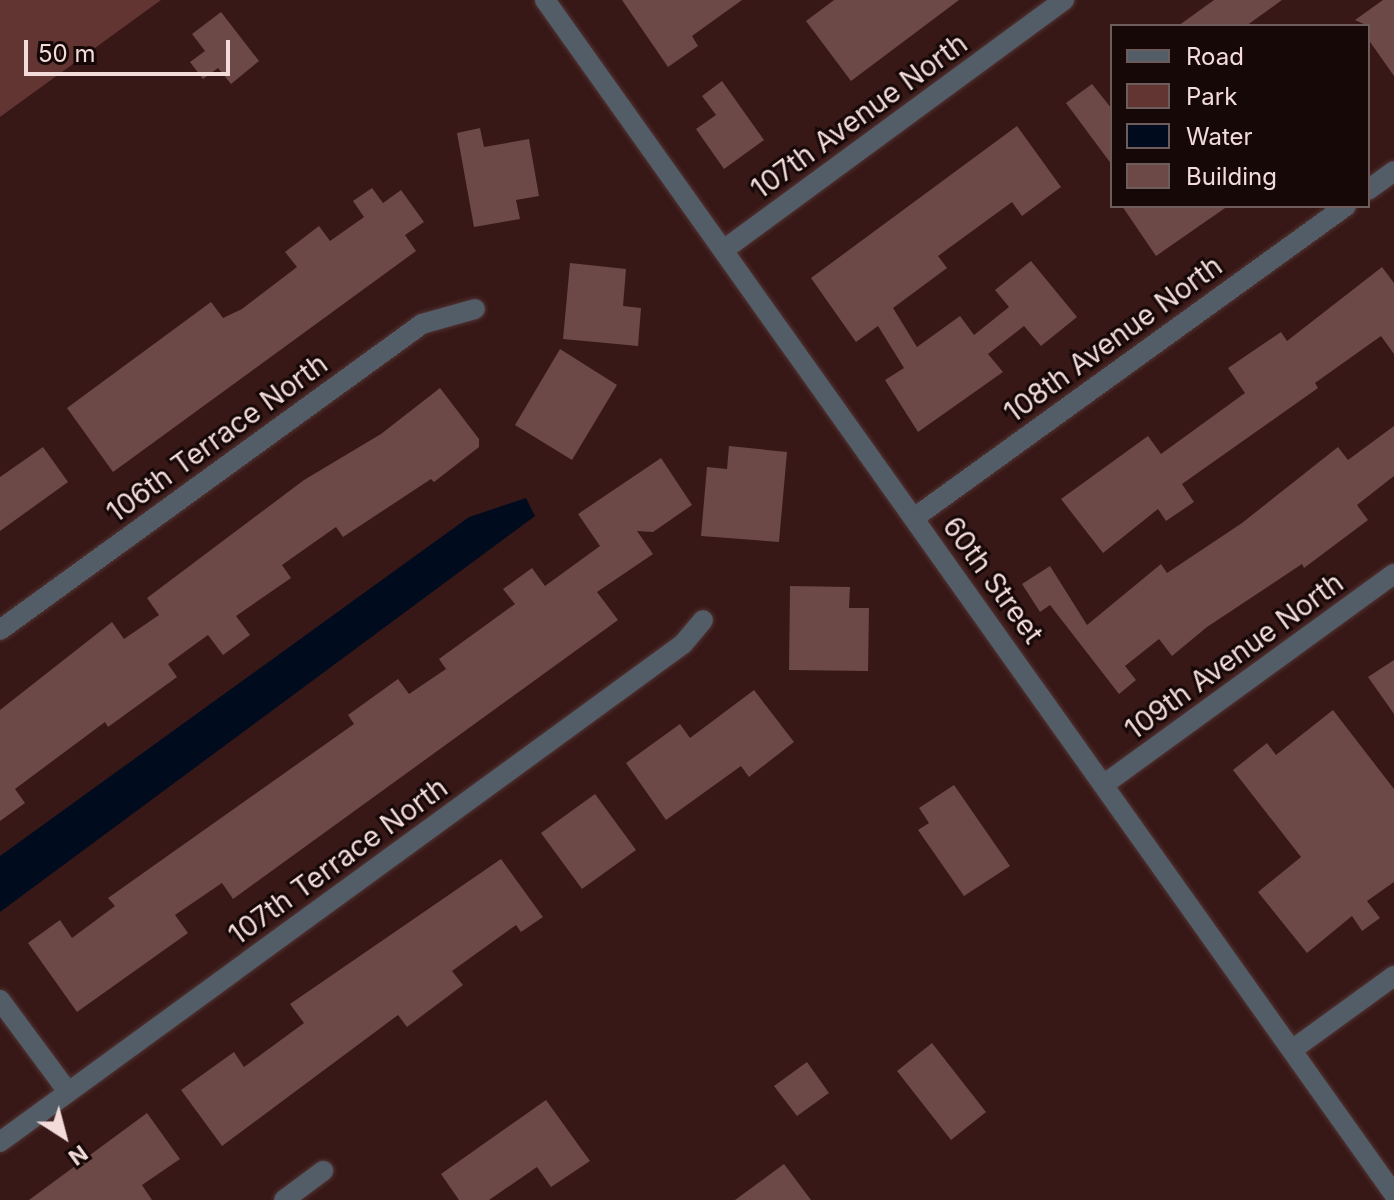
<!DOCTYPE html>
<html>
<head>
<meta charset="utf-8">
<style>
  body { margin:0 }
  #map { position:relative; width:1394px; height:1200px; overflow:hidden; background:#371817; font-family:Inter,sans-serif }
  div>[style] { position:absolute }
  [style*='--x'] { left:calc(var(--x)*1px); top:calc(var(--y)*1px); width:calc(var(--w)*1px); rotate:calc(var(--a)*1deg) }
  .green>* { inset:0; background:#633532 }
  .water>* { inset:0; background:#000c1e }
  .building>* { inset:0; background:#6c4846 }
  .roads { filter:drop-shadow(0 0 2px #513332) drop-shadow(0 0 2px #513332) }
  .minor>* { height:20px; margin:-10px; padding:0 10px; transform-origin:10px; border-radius:10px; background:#535d68 }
  .tertiary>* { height:20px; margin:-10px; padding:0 10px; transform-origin:10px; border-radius:10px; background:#535d68 }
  span { translate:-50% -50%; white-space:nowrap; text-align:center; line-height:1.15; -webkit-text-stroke:6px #150807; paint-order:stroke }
  .street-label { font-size:28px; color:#f2dbd9 }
  .legend { position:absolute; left:1110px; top:24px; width:260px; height:184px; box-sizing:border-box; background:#150807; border:2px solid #6d5c5b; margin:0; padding:10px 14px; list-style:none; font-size:24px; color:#f2dbd9 }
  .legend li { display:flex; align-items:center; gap:16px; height:40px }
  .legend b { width:40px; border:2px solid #6d5c5b }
  .north { position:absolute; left:24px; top:1096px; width:80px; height:80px; -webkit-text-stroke:6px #150807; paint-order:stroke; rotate:144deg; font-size:22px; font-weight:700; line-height:32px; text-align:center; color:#f2dbd9 }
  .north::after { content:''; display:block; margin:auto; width:28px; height:36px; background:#f2dbd9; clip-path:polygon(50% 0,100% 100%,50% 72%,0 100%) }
  .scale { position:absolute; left:24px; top:40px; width:206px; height:36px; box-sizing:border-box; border:4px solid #f2dbd9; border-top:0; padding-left:10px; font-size:24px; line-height:28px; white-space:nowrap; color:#f2dbd9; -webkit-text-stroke:6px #150807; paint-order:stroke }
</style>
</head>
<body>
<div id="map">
  <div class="green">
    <i style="clip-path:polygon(0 0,161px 0,0 117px)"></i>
  </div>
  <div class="water">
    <i style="clip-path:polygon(526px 498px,535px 516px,0 912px,0 856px,469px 517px)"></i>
  </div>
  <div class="building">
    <i style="clip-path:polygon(622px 0,742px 0,692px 36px,698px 46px,668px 67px)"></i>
    <i style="clip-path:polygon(834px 0,959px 0,851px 81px,806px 21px)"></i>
    <i style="clip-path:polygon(1214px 0,1282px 0,1246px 26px,1178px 26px)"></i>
    <i style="clip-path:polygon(1383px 0,1394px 0,1394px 76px,1368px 39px,1368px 26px,1355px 20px)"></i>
    <i style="clip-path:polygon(221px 12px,259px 61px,231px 84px,218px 68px,203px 79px,190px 62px,205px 51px,192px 34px)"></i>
    <i style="clip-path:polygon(722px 81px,764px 140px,724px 169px,696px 129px,716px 115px,702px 96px)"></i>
    <i style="clip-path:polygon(1092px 84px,1112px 109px,1112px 165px,1066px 103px)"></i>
    <i style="clip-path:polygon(1017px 126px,1061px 187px,1022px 216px,1012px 202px,938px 256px,947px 268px,893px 308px,917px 347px,960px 316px,974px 335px,1009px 307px,995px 290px,1031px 261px,1077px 317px,1041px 346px,1024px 326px,988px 354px,1003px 372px,918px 432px,885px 380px,904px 368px,878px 326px,856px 342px,811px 278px)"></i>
    <i style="clip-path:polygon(480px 128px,484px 147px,529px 139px,539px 196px,516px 200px,520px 219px,474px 227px,457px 133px)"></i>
    <i style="clip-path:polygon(372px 188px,383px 203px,401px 190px,424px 222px,405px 235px,416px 251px,113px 472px,67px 408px,211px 302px,223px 318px,242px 309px,297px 267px,285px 252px,319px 226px,330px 241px,364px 217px,353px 201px)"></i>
    <i style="clip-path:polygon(1122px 206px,1228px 206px,1156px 256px)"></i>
    <i style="clip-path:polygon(570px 263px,626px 269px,623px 306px,641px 308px,638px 346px,563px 339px)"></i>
    <i style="clip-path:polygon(1382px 267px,1394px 283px,1394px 354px,1381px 336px,1315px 383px,1318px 388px,1182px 484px,1194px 502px,1166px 521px,1158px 509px,1103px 553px,1061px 499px,1148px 436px,1161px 454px,1245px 393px,1228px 368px,1281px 332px,1287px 341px)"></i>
    <i style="clip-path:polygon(560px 349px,617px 385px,572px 460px,515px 425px)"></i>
    <i style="clip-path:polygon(440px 388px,479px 439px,479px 447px,434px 482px,431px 479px,343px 537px,336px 527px,282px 565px,291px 578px,236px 616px,250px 635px,223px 655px,208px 635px,168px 664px,177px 677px,108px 727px,105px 722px,15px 789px,25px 803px,0 821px,0 710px,112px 622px,124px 639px,159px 615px,147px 598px,304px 480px,381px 434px)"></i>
    <i style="clip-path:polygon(1394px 426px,1394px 476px,1357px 505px,1368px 520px,1304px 568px,1302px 564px,1207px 627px,1172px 656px,1159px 639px,1125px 666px,1136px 680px,1119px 694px,1050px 605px,1040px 612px,1022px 584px,1050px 566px,1087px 625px,1161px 564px,1167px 573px,1242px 523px,1338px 447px,1348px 460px)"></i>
    <i style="clip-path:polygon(729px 446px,787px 452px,779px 542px,701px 536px,707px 467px,727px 469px)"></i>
    <i style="clip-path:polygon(43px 447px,68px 482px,0 531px,0 477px)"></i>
    <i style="clip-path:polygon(661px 458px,692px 505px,653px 532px,637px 531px,653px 554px,597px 592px,618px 620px,233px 899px,222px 883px,175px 915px,188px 933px,77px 1012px,28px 943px,60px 920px,72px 938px,115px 906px,108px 898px,354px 724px,348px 715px,398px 679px,409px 694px,446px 669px,439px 659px,515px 604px,503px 589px,532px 568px,545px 586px,600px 546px,578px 514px)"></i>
    <i style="clip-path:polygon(790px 586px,850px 587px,849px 608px,869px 608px,868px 671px,789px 670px)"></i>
    <i style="clip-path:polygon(1394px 660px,1394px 714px,1368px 677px)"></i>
    <i style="clip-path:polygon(754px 690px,794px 742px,749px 777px,741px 766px,666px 820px,626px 763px,680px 724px,690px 738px)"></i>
    <i style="clip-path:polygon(1333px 710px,1394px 789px,1394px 882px,1367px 901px,1380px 918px,1362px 931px,1352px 916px,1307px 953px,1258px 892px,1301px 857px,1233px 770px,1267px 743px,1276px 755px)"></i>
    <i style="clip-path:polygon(954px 785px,1010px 866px,964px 896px,918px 830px,929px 823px,919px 808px)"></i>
    <i style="clip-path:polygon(595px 794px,636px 850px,582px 889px,541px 833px)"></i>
    <i style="clip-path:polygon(501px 859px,543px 917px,521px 932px,516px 925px,452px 971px,463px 985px,407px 1027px,398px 1015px,222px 1146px,181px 1090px,234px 1052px,244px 1067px,304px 1023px,290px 1004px)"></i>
    <i style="clip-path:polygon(932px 1043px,986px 1112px,951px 1140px,897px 1071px)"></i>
    <i style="clip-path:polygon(807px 1062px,829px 1093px,797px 1116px,774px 1086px)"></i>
    <i style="clip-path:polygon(546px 1100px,590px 1161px,551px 1187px,537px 1167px,489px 1200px,459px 1200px,441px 1174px)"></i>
    <i style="clip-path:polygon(147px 1113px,180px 1159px,142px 1185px,152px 1200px,29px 1200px)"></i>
    <i style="clip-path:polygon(784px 1164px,811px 1200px,735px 1200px)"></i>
  </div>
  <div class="roads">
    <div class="minor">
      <i style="--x:1368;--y:190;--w:32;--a:-36"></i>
      <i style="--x:725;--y:249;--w:421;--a:-36.3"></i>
      <i style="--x:914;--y:518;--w:533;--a:-35.84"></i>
      <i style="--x:0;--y:630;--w:521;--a:-35.95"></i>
      <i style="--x:422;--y:324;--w:55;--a:-15.8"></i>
      <i style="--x:1106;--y:783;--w:356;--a:-36"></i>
      <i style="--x:0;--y:1000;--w:114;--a:53.5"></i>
      <i style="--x:1292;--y:1050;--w:126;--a:-36"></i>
      <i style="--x:0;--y:1142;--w:845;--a:-36.1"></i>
      <i style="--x:683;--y:644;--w:31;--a:-50"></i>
      <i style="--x:284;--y:1200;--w:49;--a:-36.6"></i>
    </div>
    <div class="tertiary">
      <i style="--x:545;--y:0;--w:1465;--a:54.59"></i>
    </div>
  </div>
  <div class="street-label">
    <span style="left:859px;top:116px;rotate:-36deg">107th Avenue North</span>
    <span style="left:1113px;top:339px;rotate:-36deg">108th Avenue North</span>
    <span style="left:217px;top:438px;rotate:-36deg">106th Terrace North</span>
    <span style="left:993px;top:580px;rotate:54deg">60th Street</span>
    <span style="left:1234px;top:656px;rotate:-36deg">109th Avenue North</span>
    <span style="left:338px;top:861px;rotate:-36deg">107th Terrace North</span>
  </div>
  <ul class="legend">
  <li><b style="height:10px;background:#535d68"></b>Road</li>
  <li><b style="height:22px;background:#633532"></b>Park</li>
  <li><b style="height:22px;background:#000c1e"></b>Water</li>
  <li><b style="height:22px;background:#6c4846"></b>Building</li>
  </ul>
  <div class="north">N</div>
  <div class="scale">50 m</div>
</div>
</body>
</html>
